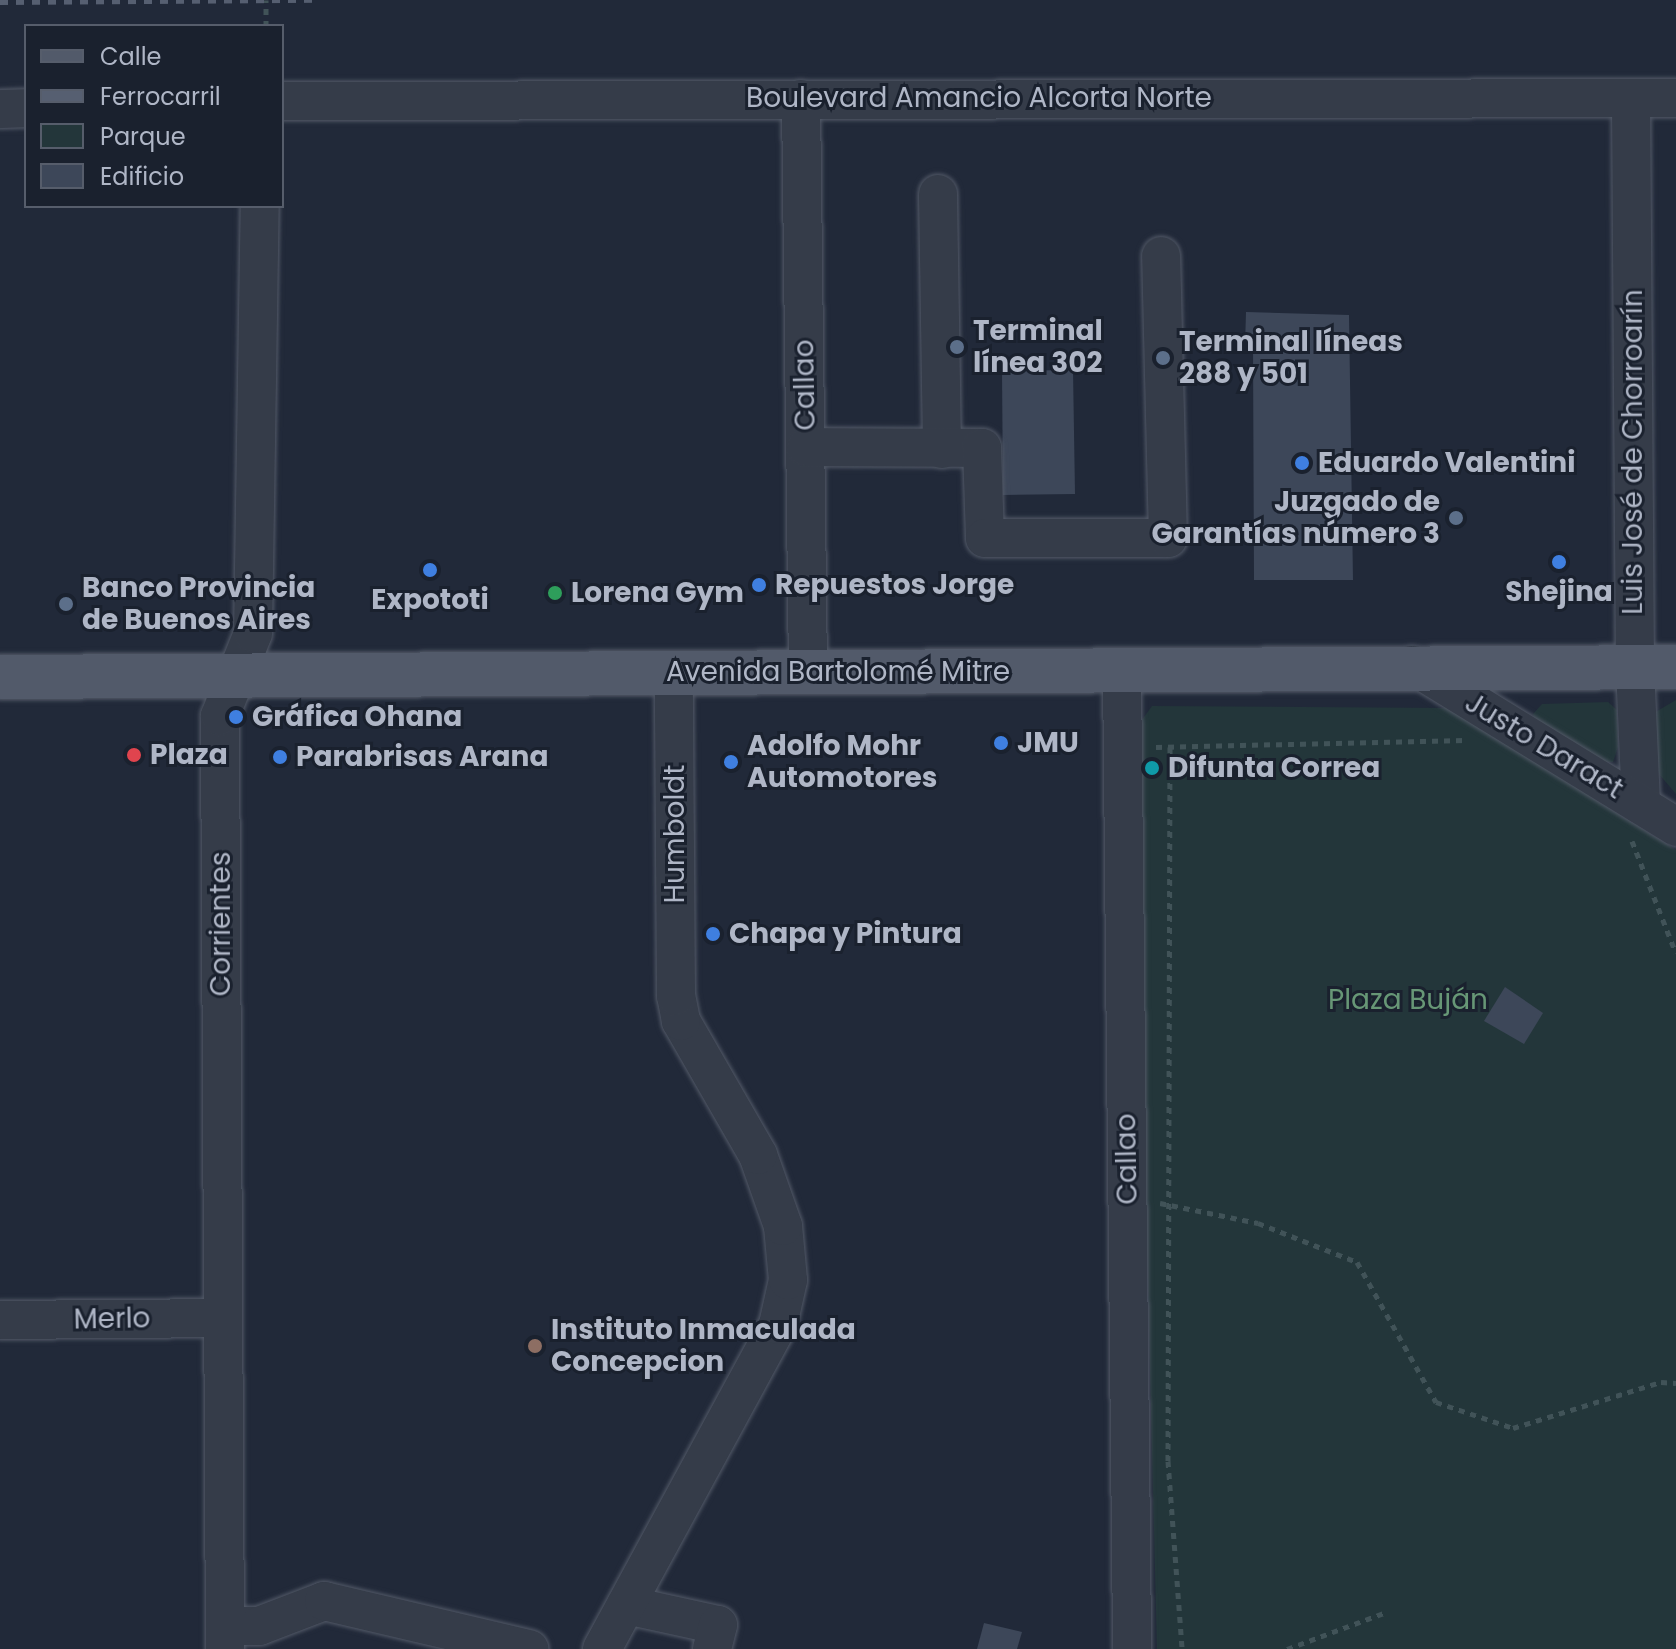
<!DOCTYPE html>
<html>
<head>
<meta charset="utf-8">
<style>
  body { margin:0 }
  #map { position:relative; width:1676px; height:1649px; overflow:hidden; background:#212939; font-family:Poppins,sans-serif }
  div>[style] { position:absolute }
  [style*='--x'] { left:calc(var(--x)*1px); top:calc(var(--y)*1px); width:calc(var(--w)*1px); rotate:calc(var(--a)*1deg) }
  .green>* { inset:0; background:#23363a }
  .building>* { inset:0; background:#3d4759 }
  .path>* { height:5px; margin-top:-2.5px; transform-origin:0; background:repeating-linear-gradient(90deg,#415358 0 6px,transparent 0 12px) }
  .roads { filter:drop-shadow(0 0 2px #525967) drop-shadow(0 0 2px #525967) }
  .minor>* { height:38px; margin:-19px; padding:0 19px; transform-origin:19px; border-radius:19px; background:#353c49 }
  .major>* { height:44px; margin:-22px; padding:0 22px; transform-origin:22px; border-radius:22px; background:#525a6a }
  .rail>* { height:6px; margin-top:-3px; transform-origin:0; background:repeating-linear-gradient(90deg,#565f71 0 8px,transparent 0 16px) }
  .dots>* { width:22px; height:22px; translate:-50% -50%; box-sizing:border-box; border:4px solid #1a212e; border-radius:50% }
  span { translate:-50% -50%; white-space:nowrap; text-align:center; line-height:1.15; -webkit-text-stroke:6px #1a212e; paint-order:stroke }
  .street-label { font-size:28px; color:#afb6c6 }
  .poi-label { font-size:28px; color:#afb6c6; font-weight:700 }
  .left { translate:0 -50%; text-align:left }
  .right { translate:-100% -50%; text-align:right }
  .park-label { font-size:28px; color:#679776 }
  .legend { position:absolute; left:24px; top:24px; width:260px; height:184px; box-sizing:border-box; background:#1a212e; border:2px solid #565d6b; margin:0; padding:10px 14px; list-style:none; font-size:24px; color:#afb6c6 }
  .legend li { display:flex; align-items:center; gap:16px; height:40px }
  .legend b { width:40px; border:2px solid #565d6b }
</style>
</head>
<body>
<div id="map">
  <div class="green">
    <i style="clip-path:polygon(1676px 700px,1676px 794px,1652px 766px,1652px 714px)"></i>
    <i style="clip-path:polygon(1608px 702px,1617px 710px,1618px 747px,1613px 762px,1593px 762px,1538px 728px,1533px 714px,1542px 704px)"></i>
    <i style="clip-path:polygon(1152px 706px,1448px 708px,1676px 850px,1676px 1649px,1157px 1649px,1134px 731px)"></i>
  </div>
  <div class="building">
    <i style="clip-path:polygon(1246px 312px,1349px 315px,1353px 580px,1254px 580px,1253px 346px,1245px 346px)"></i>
    <i style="clip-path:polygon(1073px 370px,1075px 494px,1003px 495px,1002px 371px)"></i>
    <i style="clip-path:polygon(1505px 987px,1543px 1013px,1524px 1044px,1484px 1021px)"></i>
    <i style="clip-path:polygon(984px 1623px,1022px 1632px,1017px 1649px,977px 1649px)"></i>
  </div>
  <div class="path">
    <i style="--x:266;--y:26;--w:26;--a:-90"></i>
    <i style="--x:1156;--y:747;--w:310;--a:-1.3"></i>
    <i style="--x:1170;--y:747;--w:714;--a:90.16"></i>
    <i style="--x:1168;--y:1461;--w:189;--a:85.7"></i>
    <i style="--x:1632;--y:841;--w:120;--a:68.6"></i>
    <i style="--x:1160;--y:1203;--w:100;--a:11.5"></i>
    <i style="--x:1258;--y:1223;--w:106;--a:21.5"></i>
    <i style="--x:1357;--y:1262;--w:161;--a:60.6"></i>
    <i style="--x:1436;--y:1402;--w:81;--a:18.7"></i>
    <i style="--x:1513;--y:1428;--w:155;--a:-17.3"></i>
    <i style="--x:1661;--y:1382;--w:15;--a:4"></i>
    <i style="--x:1287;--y:1649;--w:103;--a:-20.4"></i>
  </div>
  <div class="roads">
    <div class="minor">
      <i style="--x:801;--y:99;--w:573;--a:89.3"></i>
      <i style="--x:1631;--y:99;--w:568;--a:89.6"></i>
      <i style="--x:1635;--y:667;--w:138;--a:87.5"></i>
      <i style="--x:282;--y:101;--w:1394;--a:-0.12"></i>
      <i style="--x:0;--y:109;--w:26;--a:-2"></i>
      <i style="--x:938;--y:194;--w:255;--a:89.1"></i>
      <i style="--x:806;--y:447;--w:176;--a:0.3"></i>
      <i style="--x:982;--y:448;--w:90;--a:88.1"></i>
      <i style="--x:985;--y:538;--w:183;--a:0"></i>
      <i style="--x:1168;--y:538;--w:282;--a:-91.4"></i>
      <i style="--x:1412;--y:665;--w:310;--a:31.5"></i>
      <i style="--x:1122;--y:670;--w:979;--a:89.41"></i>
      <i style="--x:0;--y:1320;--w:223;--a:-0.5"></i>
      <i style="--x:626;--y:1605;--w:94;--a:12.3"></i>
      <i style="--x:718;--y:1625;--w:25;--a:104"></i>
      <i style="--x:225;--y:1626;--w:34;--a:0"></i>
      <i style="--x:259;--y:1626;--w:70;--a:-21"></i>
      <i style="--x:324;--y:1601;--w:211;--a:13.2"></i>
      <i style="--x:225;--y:1649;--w:933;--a:-90.31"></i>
      <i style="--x:220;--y:716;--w:89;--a:-68.3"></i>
      <i style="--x:253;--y:633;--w:427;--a:-89.1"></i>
      <i style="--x:602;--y:1649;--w:369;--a:-61.5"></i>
      <i style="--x:778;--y:1325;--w:46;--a:-77.5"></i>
      <i style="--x:788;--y:1280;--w:54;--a:-95.3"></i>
      <i style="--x:783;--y:1226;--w:75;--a:-109.4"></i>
      <i style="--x:758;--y:1155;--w:155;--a:-119.9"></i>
      <i style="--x:681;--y:1021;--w:25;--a:-101"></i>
      <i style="--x:676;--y:996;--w:323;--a:-90.4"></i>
    </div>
    <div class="major">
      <i style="--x:0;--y:677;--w:1676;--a:-0.34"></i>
    </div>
  </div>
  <div class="rail">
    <i style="--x:0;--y:2;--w:316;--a:-0.4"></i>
  </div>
  <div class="dots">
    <i style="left:957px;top:347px;background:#5c6f8a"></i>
    <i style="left:1163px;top:358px;background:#5c6f8a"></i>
    <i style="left:1302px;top:463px;background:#3f7fe0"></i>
    <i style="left:1456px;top:518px;background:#5c6f8a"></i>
    <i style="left:1559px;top:562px;background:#3f7fe0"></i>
    <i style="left:430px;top:570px;background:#3f7fe0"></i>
    <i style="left:759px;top:585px;background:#3f7fe0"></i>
    <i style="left:555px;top:593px;background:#2e9e5b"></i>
    <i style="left:66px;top:604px;background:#5c6f8a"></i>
    <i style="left:236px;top:717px;background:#3f7fe0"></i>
    <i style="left:1001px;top:743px;background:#3f7fe0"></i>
    <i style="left:134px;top:755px;background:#e0444e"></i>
    <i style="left:280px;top:757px;background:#3f7fe0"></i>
    <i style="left:731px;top:762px;background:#3f7fe0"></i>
    <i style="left:1152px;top:768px;background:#0f9aa8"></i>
    <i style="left:713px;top:934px;background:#3f7fe0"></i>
    <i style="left:535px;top:1346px;background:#8d6e63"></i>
  </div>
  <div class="street-label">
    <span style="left:979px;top:98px">Boulevard Amancio Alcorta Norte</span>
    <span style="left:805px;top:385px;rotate:-91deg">Callao</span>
    <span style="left:1633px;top:452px;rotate:-90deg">Luis José de Chorroarín</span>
    <span style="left:838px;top:672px">Avenida Bartolomé Mitre</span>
    <span style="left:1544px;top:746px;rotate:31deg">Justo Daract</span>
    <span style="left:675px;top:834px;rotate:-90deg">Humboldt</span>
    <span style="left:221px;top:924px;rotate:-90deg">Corrientes</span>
    <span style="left:1127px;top:1159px;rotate:-91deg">Callao</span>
    <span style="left:112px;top:1319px;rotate:-1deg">Merlo</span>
  </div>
  <div class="poi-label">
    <span class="left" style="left:973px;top:347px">Terminal<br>línea 302</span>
    <span class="left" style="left:1179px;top:358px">Terminal líneas<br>288 y 501</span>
    <span class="left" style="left:1318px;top:463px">Eduardo Valentini</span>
    <span class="right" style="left:1440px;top:518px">Juzgado de<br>Garantías número 3</span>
    <span class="left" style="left:775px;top:585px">Repuestos Jorge</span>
    <span class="left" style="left:82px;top:604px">Banco Provincia<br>de Buenos Aires</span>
    <span style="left:1559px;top:592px">Shejina</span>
    <span class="left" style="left:571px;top:593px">Lorena Gym</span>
    <span style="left:430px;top:600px">Expototi</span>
    <span class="left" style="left:252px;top:717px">Gráfica Ohana</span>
    <span class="left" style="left:1017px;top:743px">JMU</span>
    <span class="left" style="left:747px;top:762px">Adolfo Mohr<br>Automotores</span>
    <span class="left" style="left:150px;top:755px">Plaza</span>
    <span class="left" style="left:296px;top:757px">Parabrisas Arana</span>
    <span class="left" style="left:1168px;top:768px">Difunta Correa</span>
    <span class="left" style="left:729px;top:934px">Chapa y Pintura</span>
    <span class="left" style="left:551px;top:1346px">Instituto Inmaculada<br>Concepcion</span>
  </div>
  <div class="park-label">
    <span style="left:1408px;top:1000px">Plaza Buján</span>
  </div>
  <ul class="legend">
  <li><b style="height:10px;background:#525a6a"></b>Calle</li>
  <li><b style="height:10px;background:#565f71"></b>Ferrocarril</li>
  <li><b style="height:22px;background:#23363a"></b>Parque</li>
  <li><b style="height:22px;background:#3d4759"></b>Edificio</li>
  </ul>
</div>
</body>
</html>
